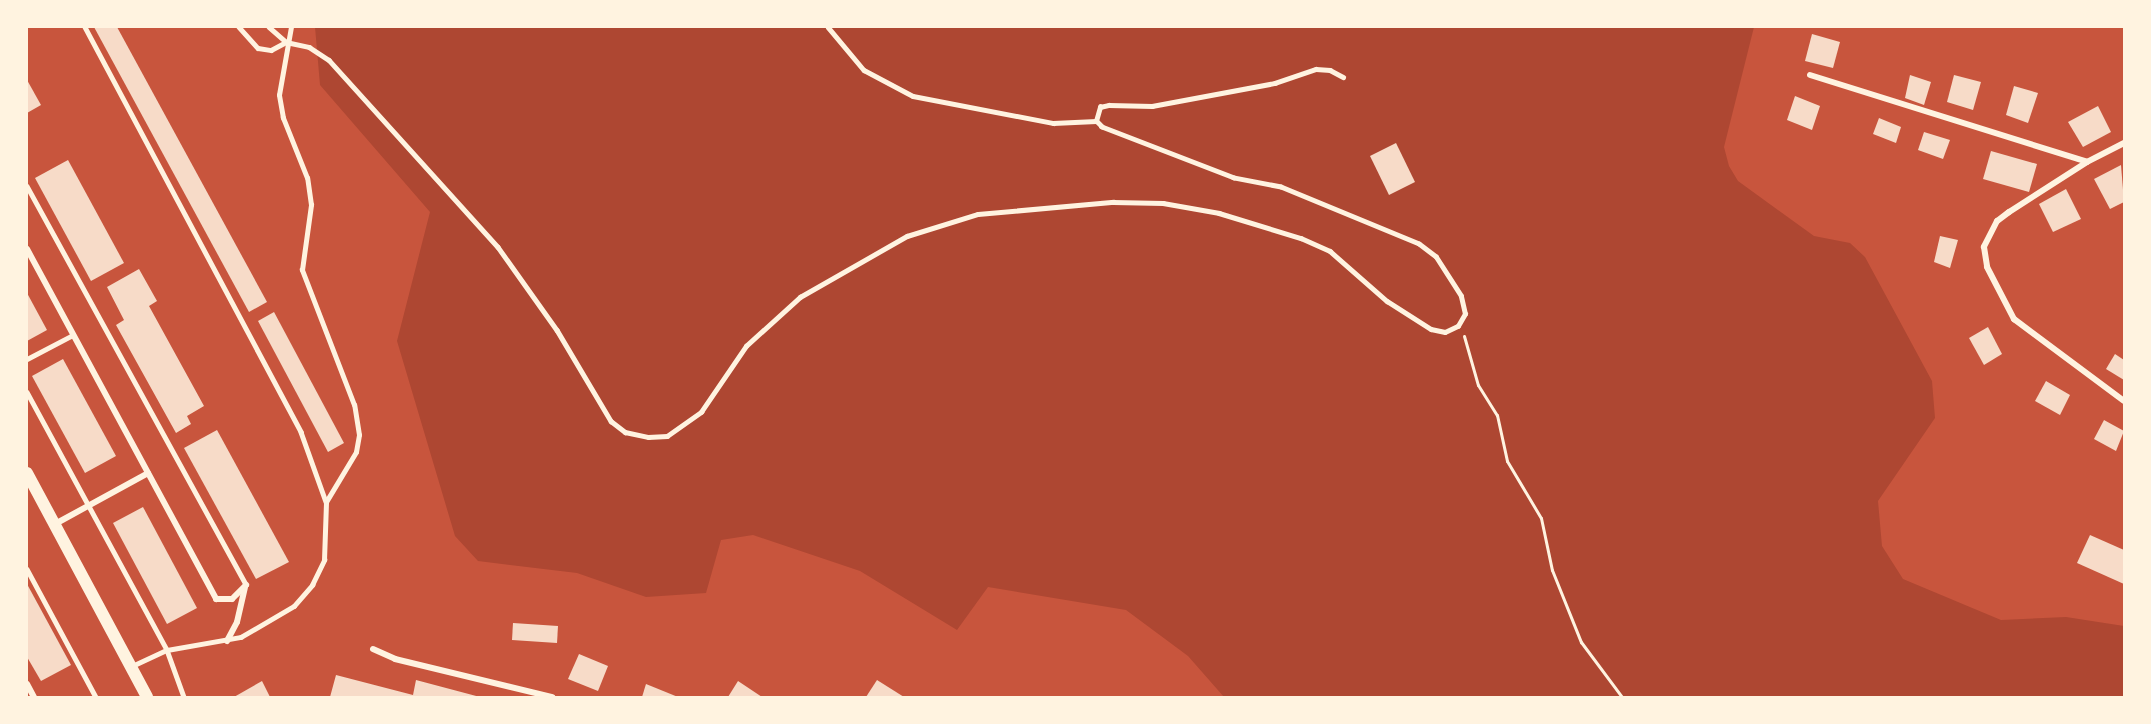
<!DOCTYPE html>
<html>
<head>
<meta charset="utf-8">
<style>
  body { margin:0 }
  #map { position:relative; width:2151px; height:724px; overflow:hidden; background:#c8553d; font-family:"Sofia Sans Condensed",sans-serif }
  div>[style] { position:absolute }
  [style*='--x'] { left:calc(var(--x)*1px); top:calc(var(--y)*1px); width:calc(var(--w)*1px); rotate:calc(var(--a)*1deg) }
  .green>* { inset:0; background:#ae4732 }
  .building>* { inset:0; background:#f7dbc8 }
  .path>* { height:3px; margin:-1.5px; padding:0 1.5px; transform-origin:1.5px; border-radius:1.5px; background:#fff3e0 }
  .service>* { height:4.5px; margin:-2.25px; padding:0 2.25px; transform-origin:2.25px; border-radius:2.25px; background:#fff3e0 }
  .minor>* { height:6px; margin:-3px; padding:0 3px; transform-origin:3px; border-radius:3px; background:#fff3e0 }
  .secondary>* { height:12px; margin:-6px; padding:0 6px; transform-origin:6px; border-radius:6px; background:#fff3e0 }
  span { translate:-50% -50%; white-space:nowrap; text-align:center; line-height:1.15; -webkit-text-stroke:5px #fff3e0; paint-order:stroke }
  .frame { position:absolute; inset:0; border:28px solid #fff3e0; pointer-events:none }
</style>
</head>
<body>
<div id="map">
  <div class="green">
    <i style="clip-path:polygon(315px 27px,1754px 27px,1724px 147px,1729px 166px,1738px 181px,1814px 236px,1850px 243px,1865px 257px,1932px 381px,1935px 418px,1878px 501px,1882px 546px,1903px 579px,2001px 620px,2066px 617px,2124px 626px,2124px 697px,1224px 697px,1188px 656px,1126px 610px,988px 587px,957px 630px,860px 571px,753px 535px,721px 540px,706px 593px,646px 597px,577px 573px,478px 561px,455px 536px,397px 341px,430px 212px,320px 85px)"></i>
  </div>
  <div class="building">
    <i style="clip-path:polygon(94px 27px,117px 27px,267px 302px,249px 312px)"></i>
    <i style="clip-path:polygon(1812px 34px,1840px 42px,1833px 68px,1805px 61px)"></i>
    <i style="clip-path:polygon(1910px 75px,1931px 82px,1924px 105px,1905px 98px)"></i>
    <i style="clip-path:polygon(1954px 75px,1981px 82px,1973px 110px,1947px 102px)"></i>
    <i style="clip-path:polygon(27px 80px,41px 105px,27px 113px)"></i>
    <i style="clip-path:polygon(2014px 86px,2038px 93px,2028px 123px,2006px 115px)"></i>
    <i style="clip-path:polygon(1795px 96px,1820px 106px,1812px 130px,1787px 120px)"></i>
    <i style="clip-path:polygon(2098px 106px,2111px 132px,2083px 147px,2068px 122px)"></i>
    <i style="clip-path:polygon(1879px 118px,1901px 127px,1896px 143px,1873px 134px)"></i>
    <i style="clip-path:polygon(1924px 132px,1950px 140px,1943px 159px,1918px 150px)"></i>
    <i style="clip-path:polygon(1396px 143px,1415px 182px,1389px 195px,1370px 156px)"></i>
    <i style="clip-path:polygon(1991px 151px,2037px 164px,2029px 192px,1983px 179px)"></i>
    <i style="clip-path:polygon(68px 160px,124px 263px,91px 281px,35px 178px)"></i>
    <i style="clip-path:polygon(2121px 165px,2124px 202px,2110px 209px,2094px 179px)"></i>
    <i style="clip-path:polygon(2066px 189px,2081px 219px,2053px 232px,2039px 204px)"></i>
    <i style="clip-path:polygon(1940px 236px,1958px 240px,1950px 268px,1934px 262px)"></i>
    <i style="clip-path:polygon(139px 269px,157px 301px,149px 306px,204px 406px,187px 416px,191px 424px,176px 433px,116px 325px,124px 320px,107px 287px)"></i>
    <i style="clip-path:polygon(27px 293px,47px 330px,27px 341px)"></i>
    <i style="clip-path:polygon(274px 312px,344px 443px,328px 452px,258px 321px)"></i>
    <i style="clip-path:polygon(1988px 327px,2002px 354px,1984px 365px,1969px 338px)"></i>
    <i style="clip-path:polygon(2115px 354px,2124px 360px,2124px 380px,2106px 369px)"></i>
    <i style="clip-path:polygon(63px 359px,116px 456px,85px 473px,32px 376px)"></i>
    <i style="clip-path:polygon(2046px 381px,2070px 395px,2060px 415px,2035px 401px)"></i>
    <i style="clip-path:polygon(2104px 420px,2124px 431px,2116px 451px,2094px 439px)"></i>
    <i style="clip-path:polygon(217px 430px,289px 562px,256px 579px,184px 448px)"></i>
    <i style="clip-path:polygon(143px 507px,197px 608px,167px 624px,113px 523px)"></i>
    <i style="clip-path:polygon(2090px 535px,2124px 550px,2124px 584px,2077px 563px)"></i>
    <i style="clip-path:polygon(27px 584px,71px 665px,41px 681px,27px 657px)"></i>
    <i style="clip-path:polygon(513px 623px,558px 626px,557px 643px,512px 640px)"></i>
    <i style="clip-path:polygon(579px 654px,608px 666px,598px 691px,568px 679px)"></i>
    <i style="clip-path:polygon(336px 675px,413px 695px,416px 680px,480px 697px,330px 697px)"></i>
    <i style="clip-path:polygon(877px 680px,904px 697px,866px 697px)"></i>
    <i style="clip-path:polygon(262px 681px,270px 697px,234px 697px)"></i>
    <i style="clip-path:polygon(738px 681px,762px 697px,728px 697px)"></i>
    <i style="clip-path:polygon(646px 684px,678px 697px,642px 697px)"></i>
  </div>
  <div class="path">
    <i style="--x:1464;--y:336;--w:51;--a:74.1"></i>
    <i style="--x:1478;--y:385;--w:36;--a:58"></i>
    <i style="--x:1497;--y:415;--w:47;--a:77.7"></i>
    <i style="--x:1507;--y:461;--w:66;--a:59.2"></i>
    <i style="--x:1541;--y:518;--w:53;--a:78.1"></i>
    <i style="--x:1552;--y:570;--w:78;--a:68.1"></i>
    <i style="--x:1581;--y:642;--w:69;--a:53.3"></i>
  </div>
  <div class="service">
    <i style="--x:85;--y:27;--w:459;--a:61.9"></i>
    <i style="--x:301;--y:432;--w:74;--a:70.3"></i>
    <i style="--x:239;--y:27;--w:28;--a:48"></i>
    <i style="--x:258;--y:48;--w:13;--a:9"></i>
    <i style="--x:271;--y:50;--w:17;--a:-28"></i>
    <i style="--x:269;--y:27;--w:23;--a:41"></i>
    <i style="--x:286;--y:42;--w:24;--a:12"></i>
    <i style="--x:309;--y:47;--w:24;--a:33"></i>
    <i style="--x:329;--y:60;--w:252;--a:47.9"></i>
    <i style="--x:498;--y:247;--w:102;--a:54.6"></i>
    <i style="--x:557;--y:330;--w:106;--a:59.3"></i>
    <i style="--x:611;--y:421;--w:18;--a:38"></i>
    <i style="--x:625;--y:432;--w:24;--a:12"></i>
    <i style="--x:648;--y:437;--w:19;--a:-3"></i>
    <i style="--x:667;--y:436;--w:42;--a:-35.2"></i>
    <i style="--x:701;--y:412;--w:80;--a:-55.7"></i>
    <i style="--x:746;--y:346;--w:73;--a:-42.2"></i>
    <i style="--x:800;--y:297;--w:123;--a:-29.7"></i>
    <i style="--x:907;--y:236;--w:74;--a:-17.2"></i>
    <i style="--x:978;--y:214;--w:136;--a:-5.1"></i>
    <i style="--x:1113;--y:202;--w:50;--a:1.1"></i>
    <i style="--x:1163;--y:203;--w:57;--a:10.1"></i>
    <i style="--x:1219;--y:213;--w:86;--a:17"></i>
    <i style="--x:1301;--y:238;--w:32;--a:24"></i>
    <i style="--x:1330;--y:251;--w:76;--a:41.3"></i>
    <i style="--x:1387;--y:301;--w:52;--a:32.5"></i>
    <i style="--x:1431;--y:329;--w:14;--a:12"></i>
    <i style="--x:1445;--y:332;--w:14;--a:-25"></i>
    <i style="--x:1458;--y:326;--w:14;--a:-60"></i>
    <i style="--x:1465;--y:314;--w:18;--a:-103"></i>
    <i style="--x:1461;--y:296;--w:46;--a:-122.7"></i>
    <i style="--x:1436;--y:257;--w:21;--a:-143"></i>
    <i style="--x:1419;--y:244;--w:149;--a:-157.6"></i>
    <i style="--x:1281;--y:187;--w:48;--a:-169.2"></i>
    <i style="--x:1234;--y:178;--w:142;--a:-158.9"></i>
    <i style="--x:1102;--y:127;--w:8;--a:-135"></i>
    <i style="--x:1096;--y:121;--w:15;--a:-74"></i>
    <i style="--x:1100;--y:107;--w:9;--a:-13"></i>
    <i style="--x:1109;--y:105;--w:43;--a:1.3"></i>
    <i style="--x:1152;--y:106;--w:125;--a:-10.6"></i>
    <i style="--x:1275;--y:83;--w:43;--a:-18.9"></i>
    <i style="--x:1316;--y:69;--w:14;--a:4"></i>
    <i style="--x:1330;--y:70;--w:15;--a:28"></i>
    <i style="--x:828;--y:27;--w:56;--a:50.1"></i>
    <i style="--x:864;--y:70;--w:55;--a:28"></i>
    <i style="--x:913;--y:96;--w:143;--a:10.9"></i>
    <i style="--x:1053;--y:123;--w:43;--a:-2.7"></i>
    <i style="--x:27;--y:186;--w:455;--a:61.2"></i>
    <i style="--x:27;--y:359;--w:52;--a:-27.6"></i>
    <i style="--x:27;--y:392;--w:294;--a:61.5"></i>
    <i style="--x:167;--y:650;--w:50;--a:70.1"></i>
    <i style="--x:27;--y:569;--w:145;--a:61.7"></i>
    <i style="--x:132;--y:666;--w:38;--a:-25"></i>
    <i style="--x:167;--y:650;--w:75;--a:-10"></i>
    <i style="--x:241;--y:637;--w:61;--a:-30.3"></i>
    <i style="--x:294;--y:606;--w:28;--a:-49"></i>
    <i style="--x:312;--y:585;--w:28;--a:-64"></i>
    <i style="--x:324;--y:560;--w:58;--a:-88"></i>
    <i style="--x:326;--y:502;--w:58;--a:-59"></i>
    <i style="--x:356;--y:452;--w:17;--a:-80"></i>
    <i style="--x:359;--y:435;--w:30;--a:-99"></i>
    <i style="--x:354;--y:405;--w:145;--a:-111.1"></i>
    <i style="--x:302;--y:270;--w:66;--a:-82.1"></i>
    <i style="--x:311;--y:205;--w:27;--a:-98"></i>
    <i style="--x:307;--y:178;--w:65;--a:-111.8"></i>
    <i style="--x:283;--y:118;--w:23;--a:-100"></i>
    <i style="--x:279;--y:95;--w:69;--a:-80"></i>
  </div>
  <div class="minor">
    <i style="--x:1810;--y:75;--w:290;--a:17.4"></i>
    <i style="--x:2124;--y:143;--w:42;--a:152.8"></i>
    <i style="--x:2087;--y:162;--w:93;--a:147.3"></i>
    <i style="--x:2009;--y:212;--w:15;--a:143"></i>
    <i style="--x:1997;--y:221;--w:29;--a:117"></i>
    <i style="--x:1984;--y:247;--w:20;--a:81"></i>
    <i style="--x:1987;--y:267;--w:59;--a:62.6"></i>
    <i style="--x:2014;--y:319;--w:137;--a:36.7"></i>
    <i style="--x:27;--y:249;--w:398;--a:61.6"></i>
    <i style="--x:216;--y:599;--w:16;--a:0"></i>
    <i style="--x:232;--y:599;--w:20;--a:-45"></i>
    <i style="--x:55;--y:524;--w:106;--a:-28.7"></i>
    <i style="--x:227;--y:641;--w:21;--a:-62"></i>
    <i style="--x:237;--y:622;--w:35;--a:-77"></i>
    <i style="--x:373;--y:649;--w:24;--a:24"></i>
    <i style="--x:395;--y:659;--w:162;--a:13.6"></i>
    <i style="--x:27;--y:684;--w:15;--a:62"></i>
  </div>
  <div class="secondary">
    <i style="--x:27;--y:473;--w:254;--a:61.8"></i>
  </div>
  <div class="frame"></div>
</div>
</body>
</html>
